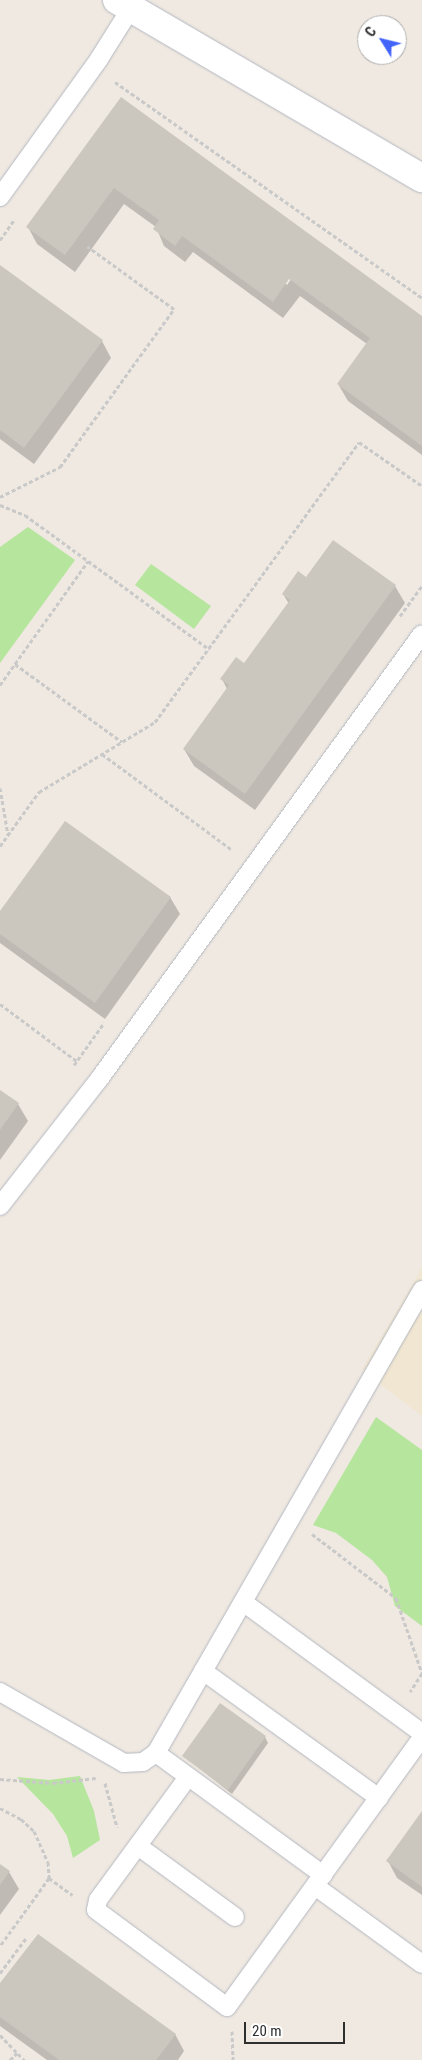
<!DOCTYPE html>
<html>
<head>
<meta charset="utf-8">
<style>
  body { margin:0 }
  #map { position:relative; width:422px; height:2060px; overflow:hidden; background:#efe9e1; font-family:"Roboto Condensed",sans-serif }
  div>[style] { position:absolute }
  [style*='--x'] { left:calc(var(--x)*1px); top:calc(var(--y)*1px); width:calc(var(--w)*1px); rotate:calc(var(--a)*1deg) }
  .education>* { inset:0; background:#f0e6d1 }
  .green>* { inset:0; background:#b6e59e }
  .shadow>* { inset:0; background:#0003 }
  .building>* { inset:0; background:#cbc7bf }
  .path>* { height:3px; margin-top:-1.5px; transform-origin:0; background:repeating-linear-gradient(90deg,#c9c9c9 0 4px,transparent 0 6.5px) }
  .roads { filter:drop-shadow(0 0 1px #b4b7c1) drop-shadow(0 0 1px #b4b7c1) }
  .lane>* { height:18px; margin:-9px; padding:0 9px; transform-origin:9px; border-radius:9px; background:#fff }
  .street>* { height:28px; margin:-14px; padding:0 14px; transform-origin:14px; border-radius:14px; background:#fff }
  span { translate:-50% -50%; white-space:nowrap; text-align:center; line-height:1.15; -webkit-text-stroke:4.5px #fff; paint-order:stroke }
  .north { position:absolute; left:357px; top:15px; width:50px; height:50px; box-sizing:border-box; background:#fff; border:1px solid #ababab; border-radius:50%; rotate:306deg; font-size:14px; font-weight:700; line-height:20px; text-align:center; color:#2e2e2e }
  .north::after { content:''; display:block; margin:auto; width:18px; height:22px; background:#4264fb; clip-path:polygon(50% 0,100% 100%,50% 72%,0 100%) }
  .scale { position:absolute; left:244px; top:2022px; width:101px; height:22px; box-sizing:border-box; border:2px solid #2e2e2e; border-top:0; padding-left:6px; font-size:15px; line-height:18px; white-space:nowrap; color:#2e2e2e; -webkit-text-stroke:4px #fff; paint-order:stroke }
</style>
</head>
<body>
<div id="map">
  <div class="education">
    <i style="clip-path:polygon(422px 1268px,422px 1416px,362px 1370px)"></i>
  </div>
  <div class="green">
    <i style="clip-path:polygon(28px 527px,75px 560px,0 663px,0 547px)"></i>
    <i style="clip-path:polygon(151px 564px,211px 606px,194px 629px,135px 585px)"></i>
    <i style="clip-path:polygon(376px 1417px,422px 1450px,422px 1626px,395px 1606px,387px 1577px,372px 1560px,336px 1533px,313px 1525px)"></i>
    <i style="clip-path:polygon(80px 1776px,94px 1811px,100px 1840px,73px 1858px,67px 1836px,53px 1814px,17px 1777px,49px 1780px)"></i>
  </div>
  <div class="shadow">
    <i style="clip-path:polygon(evenodd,121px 99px,422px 318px,422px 455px,348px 401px,338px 384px,367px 344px,300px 296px,283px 318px,193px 252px,185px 262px,164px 246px,156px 227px,124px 204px,75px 272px,37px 244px,28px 227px,121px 99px,314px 247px,287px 285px,285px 283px,314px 247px)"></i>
    <i style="clip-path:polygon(0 267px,102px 341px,111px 358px,34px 464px,0 439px)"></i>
    <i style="clip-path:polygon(307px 579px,395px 586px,405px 603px,255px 810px,194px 766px,184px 749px,227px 689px,222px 679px,244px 665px,289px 604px,283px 594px)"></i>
    <i style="clip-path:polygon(170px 897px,180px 914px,105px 1019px,0 943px,0 913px)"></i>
    <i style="clip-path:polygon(0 1091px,18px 1104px,28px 1121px,0 1160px)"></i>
    <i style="clip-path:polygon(265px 1737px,268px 1743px,232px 1794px,184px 1756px)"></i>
    <i style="clip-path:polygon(422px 1813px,422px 1895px,397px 1878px,388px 1861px)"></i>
    <i style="clip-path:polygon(0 1865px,9px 1872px,19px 1889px,0 1915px)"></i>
    <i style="clip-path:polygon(0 1985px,175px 2034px,184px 2051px,178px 2060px,47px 2060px,0 2026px)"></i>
  </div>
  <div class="building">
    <i style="clip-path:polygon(121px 97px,422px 316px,422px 446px,337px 384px,370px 338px,289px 279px,273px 302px,182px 236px,175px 246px,153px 229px,159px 220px,114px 188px,65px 255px,26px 227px)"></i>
    <i style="clip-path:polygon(0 265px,103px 340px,24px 448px,0 430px)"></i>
    <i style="clip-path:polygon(333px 540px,396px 585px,245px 794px,183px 749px,229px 685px,220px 679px,236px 657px,244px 663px,290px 600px,282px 594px,298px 571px,306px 577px)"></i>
    <i style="clip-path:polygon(65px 821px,171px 897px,95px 1003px,0 934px,0 911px)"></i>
    <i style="clip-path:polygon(0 1090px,19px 1103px,0 1130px)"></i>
    <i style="clip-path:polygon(220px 1703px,266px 1736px,228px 1790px,182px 1756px)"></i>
    <i style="clip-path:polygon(422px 1811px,422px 1887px,386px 1861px)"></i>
    <i style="clip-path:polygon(0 1864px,10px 1871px,0 1885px)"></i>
    <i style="clip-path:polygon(38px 1934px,176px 2034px,156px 2060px,59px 2060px,0 2017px,0 1983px)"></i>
  </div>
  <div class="path">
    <i style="--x:115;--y:82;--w:375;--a:35.1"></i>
    <i style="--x:0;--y:240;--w:24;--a:-55"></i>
    <i style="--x:0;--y:497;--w:67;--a:-26.6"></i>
    <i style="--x:60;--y:467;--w:195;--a:-54.2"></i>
    <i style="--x:174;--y:309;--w:107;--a:-144.1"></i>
    <i style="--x:0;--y:505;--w:27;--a:22"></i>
    <i style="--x:25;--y:515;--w:228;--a:36.1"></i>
    <i style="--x:400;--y:616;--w:37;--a:-54"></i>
    <i style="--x:15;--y:664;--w:132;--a:36.1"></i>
    <i style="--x:0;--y:685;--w:152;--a:-54.6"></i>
    <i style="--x:102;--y:754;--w:162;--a:36.4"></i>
    <i style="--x:0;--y:788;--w:48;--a:80.3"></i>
    <i style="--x:0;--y:846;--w:67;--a:-54.2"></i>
    <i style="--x:39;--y:792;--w:135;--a:-31.1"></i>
    <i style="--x:155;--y:722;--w:346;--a:-53.9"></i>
    <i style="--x:359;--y:442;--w:77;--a:34.9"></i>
    <i style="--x:0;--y:1004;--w:97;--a:36.6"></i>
    <i style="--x:74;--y:1065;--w:52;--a:-54.5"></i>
    <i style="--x:312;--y:1534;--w:106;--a:37.3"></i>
    <i style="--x:396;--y:1598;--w:79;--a:70.9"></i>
    <i style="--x:422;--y:1673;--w:22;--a:122"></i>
    <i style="--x:0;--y:1779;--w:53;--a:4.3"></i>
    <i style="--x:53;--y:1783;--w:43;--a:-6.6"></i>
    <i style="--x:105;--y:1783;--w:46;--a:74.7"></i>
    <i style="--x:0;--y:1808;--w:24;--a:28"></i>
    <i style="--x:21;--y:1819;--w:18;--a:43"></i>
    <i style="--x:34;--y:1831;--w:34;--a:66"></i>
    <i style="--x:48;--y:1862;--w:16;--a:86"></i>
    <i style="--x:49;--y:1878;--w:84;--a:125.8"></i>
    <i style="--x:49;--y:1878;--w:29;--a:36"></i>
    <i style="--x:0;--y:1973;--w:45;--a:-53.1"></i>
    <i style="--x:232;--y:2031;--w:29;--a:88"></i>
    <i style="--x:0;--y:2035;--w:35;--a:46"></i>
    <i style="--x:10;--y:2060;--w:10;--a:-45"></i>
  </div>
  <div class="roads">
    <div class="lane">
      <i style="--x:0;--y:197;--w:170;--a:-54.3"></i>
      <i style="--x:99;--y:59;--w:60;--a:-57.9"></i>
      <i style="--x:0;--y:1206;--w:162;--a:-52"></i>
      <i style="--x:100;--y:1078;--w:548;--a:-54.05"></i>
      <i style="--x:243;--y:1602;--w:222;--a:36.2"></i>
      <i style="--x:203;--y:1671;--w:217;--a:35.8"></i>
      <i style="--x:0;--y:1692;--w:143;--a:29.8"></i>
      <i style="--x:124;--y:1763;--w:19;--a:-3"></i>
      <i style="--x:143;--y:1762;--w:16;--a:-35"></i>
      <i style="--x:156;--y:1753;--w:534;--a:-60.12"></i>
      <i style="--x:156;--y:1753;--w:207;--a:36.1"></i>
      <i style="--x:188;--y:1777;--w:152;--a:126.2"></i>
      <i style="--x:98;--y:1900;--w:10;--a:101"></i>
      <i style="--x:96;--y:1910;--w:163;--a:36.5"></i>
      <i style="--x:227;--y:2007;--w:332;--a:-54.1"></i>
      <i style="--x:138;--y:1846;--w:120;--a:36.2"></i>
      <i style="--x:315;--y:1886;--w:132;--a:36.1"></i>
    </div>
    <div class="street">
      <i style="--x:117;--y:0;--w:353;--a:30.3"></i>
    </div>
  </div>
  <div class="north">С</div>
  <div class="scale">20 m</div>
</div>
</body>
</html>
